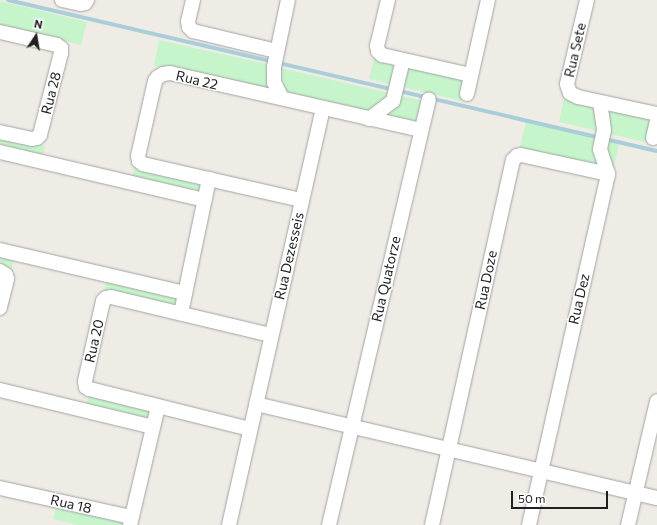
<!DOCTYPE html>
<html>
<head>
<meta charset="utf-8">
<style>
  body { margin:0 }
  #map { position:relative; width:657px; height:525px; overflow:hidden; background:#efece6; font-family:Commissioner,sans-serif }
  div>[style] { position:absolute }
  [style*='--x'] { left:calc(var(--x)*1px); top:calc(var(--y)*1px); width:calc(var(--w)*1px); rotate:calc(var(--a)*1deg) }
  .park>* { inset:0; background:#c6f5cb }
  .stream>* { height:4px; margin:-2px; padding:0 2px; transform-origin:2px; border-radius:2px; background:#aaced9 }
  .roads { filter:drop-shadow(0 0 1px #a3a3a3) drop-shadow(0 0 1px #a3a3a3) }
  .minor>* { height:14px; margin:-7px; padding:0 7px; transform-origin:7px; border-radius:7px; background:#fff }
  span { translate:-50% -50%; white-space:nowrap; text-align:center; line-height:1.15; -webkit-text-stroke:3px #fff; paint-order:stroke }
  .street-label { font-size:14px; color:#1f1f1f }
  .north { position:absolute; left:16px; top:16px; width:40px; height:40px; -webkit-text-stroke:3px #fff; paint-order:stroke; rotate:12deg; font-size:11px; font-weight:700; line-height:16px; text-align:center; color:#1f1f1f }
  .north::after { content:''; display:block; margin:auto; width:14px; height:18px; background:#1f1f1f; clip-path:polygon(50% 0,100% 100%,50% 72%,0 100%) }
  .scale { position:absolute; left:511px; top:491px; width:97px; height:18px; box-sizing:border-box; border:2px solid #1f1f1f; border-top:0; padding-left:5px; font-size:12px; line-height:14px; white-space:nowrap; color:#1f1f1f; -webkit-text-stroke:3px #fff; paint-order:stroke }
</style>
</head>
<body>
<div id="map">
  <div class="park">
    <i style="clip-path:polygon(0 1px,87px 22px,81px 45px,0 26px)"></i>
    <i style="clip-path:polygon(159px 40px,271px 65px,275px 93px,154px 66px)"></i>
    <i style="clip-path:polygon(374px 58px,467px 80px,462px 101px,369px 79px)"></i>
    <i style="clip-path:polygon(281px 68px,423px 101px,417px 127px,286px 95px)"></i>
    <i style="clip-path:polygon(564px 98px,652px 121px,649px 143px,559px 122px)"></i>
    <i style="clip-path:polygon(526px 122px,619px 143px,613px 172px,519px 150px)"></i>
    <i style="clip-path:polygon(0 136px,45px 146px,42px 160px,0 150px)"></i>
    <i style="clip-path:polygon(135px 166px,204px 183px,201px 196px,132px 179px)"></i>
    <i style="clip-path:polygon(0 254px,14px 257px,11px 271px,0 268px)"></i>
    <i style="clip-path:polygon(107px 279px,181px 296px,178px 310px,104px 291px)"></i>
    <i style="clip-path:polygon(89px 393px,151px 409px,148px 423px,86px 407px)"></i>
    <i style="clip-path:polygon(56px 507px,127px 523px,127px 525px,78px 525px,53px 519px)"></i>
  </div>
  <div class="stream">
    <i style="--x:8;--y:0;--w:666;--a:13.1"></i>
  </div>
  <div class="roads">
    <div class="minor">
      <i style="--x:62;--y:0;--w:19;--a:12"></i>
      <i style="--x:81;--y:4;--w:4;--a:-14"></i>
      <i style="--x:85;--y:3;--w:4;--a:-56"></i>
      <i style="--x:193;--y:0;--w:22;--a:103"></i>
      <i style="--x:188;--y:21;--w:6;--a:81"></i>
      <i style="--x:189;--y:27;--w:6;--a:45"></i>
      <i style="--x:193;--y:31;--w:85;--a:13.5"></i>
      <i style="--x:388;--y:0;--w:47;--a:103.4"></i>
      <i style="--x:377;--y:46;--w:5;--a:79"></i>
      <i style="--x:378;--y:51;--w:6;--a:45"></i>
      <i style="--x:382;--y:55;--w:91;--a:12.7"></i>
      <i style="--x:587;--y:0;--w:86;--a:103.4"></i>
      <i style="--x:567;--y:84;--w:9;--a:72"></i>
      <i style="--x:570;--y:93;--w:9;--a:27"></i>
      <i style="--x:578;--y:97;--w:81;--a:12.1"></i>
      <i style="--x:0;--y:32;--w:58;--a:12.8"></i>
      <i style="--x:57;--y:45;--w:5;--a:37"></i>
      <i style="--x:61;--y:48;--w:5;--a:90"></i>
      <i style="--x:61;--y:53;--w:85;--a:104.4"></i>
      <i style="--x:40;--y:135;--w:4;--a:135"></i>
      <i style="--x:37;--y:138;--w:5;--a:169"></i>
      <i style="--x:32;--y:139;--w:33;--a:-168"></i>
      <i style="--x:467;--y:94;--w:96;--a:-77.4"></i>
      <i style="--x:282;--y:98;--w:18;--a:-117"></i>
      <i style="--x:274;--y:82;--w:15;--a:-90"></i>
      <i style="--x:274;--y:67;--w:68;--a:-78.2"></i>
      <i style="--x:369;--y:119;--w:30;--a:-37"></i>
      <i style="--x:393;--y:101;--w:42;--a:-76.3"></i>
      <i style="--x:653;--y:138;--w:18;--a:-77"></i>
      <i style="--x:0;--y:152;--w:210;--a:13.2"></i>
      <i style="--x:301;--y:200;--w:162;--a:-167.2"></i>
      <i style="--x:143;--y:164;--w:5;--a:-143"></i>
      <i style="--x:139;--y:161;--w:5;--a:-101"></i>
      <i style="--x:138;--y:156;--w:77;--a:-77.2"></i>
      <i style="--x:155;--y:81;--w:5;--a:-53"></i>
      <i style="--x:158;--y:77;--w:6;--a:-31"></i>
      <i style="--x:163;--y:74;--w:7;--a:-8"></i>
      <i style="--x:170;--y:73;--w:257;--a:12.8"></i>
      <i style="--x:0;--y:250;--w:190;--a:13.1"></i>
      <i style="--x:0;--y:271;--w:7;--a:34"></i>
      <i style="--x:6;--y:275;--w:4;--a:76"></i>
      <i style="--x:7;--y:279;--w:30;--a:104"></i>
      <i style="--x:181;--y:313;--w:137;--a:-78.2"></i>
      <i style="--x:0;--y:390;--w:157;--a:13.6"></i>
      <i style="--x:256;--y:404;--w:412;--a:13.2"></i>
      <i style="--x:250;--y:429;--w:166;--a:-166"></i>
      <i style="--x:89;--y:389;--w:4;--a:-146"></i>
      <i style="--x:86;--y:387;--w:6;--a:-99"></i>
      <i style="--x:85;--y:381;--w:82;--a:-77.3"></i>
      <i style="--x:103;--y:301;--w:4;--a:-45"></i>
      <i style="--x:106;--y:298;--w:5;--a:-11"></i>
      <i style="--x:111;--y:297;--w:164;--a:13.4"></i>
      <i style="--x:0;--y:488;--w:134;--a:12.5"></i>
      <i style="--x:130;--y:525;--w:121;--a:-76.7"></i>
      <i style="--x:229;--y:525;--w:427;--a:-77.3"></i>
      <i style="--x:329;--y:525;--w:437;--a:-76.8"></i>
      <i style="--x:432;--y:525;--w:374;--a:-77.5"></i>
      <i style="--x:513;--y:160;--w:6;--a:-45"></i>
      <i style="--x:517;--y:156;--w:4;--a:-14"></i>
      <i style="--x:521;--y:155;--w:89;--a:12.3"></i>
      <i style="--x:529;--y:525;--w:360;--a:-77.3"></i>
      <i style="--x:608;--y:174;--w:26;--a:-108"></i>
      <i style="--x:600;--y:149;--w:19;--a:-78"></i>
      <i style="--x:604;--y:130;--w:28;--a:-98"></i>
      <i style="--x:628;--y:525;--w:127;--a:-76.8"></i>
    </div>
  </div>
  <div class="street-label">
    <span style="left:575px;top:50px;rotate:-77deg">Rua Sete</span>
    <span style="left:197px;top:80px;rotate:13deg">Rua 22</span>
    <span style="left:51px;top:93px;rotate:-76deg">Rua 28</span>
    <span style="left:289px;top:256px;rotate:-77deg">Rua Dezesseis</span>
    <span style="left:386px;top:279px;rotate:-77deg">Rua Quatorze</span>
    <span style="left:486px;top:280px;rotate:-78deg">Rua Doze</span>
    <span style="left:579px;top:299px;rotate:-77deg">Rua Dez</span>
    <span style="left:94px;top:341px;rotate:-77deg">Rua 20</span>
    <span style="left:71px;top:504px;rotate:13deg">Rua 18</span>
  </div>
  <div class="north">N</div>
  <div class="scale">50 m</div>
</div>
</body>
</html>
